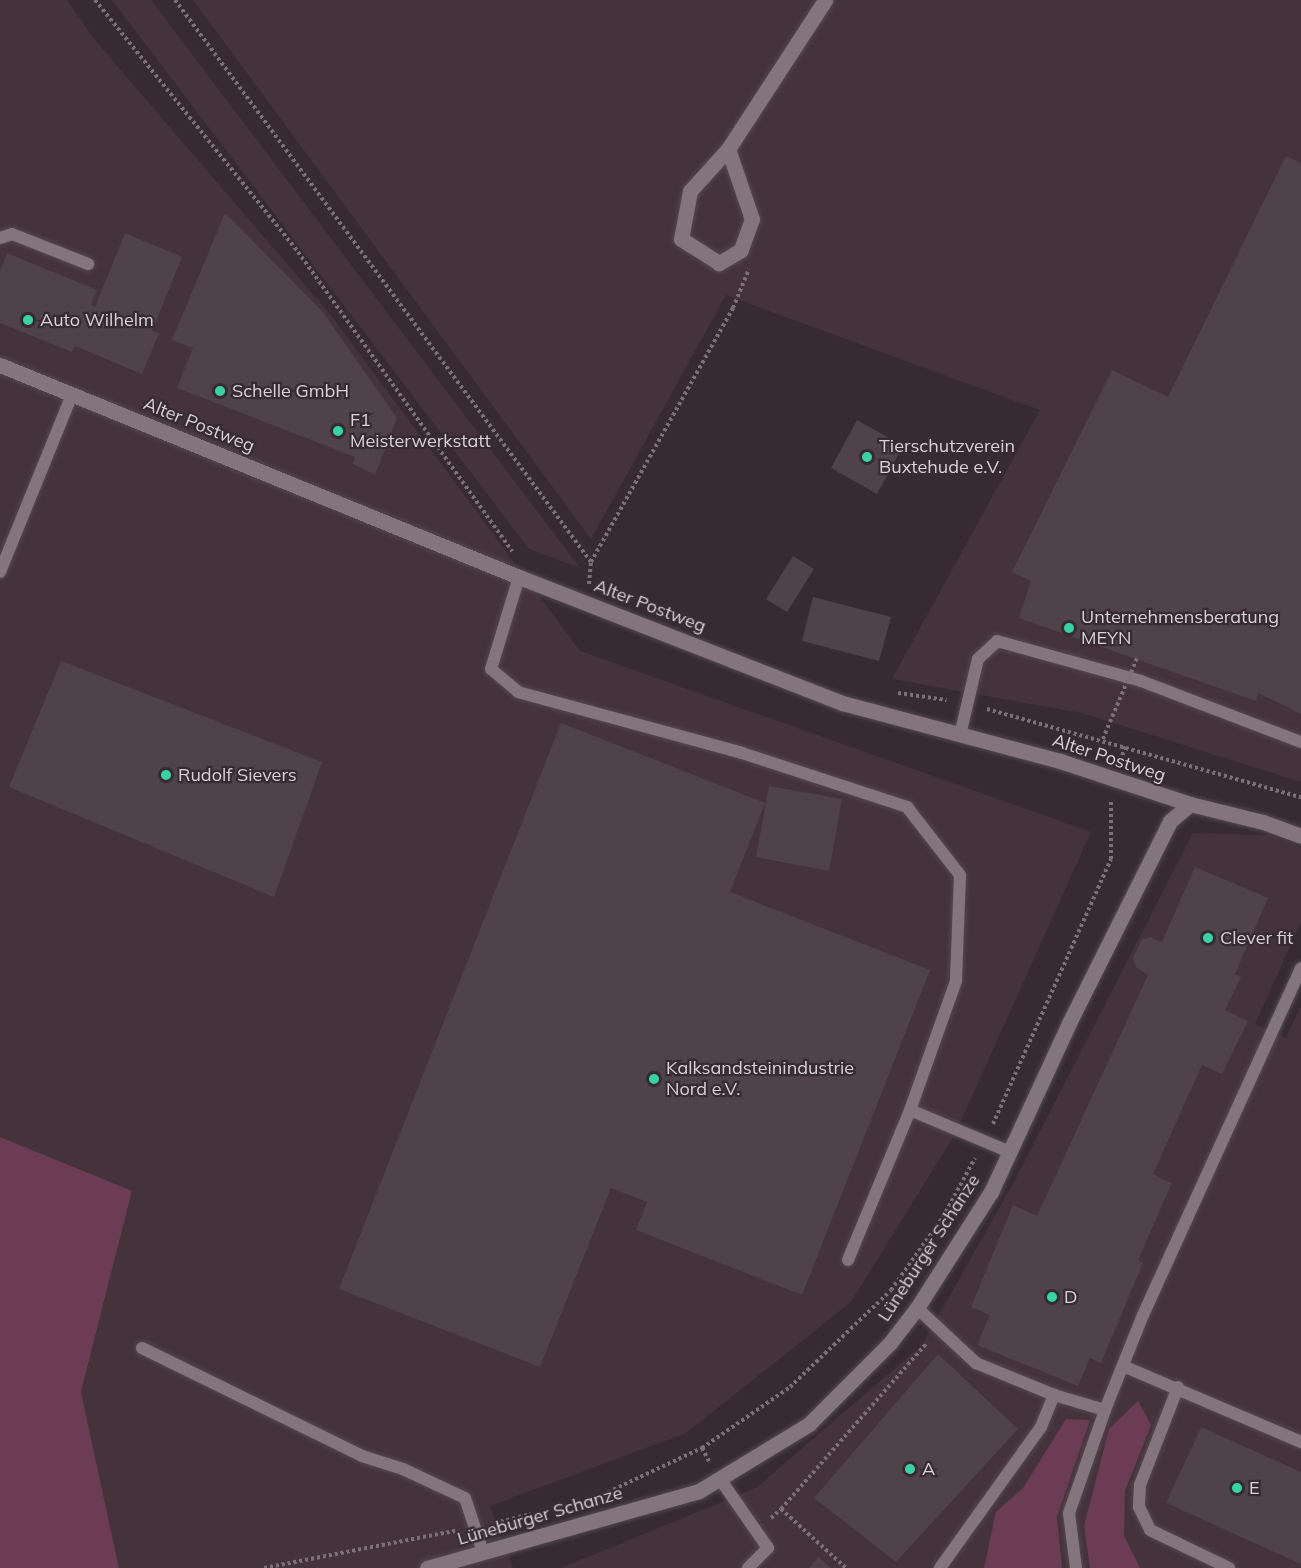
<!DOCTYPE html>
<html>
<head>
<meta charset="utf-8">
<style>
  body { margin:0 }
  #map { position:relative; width:1301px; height:1568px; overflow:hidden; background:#372b31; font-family:Mulish,sans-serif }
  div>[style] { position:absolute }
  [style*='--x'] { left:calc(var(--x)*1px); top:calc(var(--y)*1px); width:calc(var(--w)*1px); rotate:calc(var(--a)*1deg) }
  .built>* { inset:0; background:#45333b }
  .green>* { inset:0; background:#6c3c54 }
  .building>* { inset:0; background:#4f4248 }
  .path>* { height:4px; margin-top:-2px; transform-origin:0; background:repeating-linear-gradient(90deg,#7a7075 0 3px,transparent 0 6px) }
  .roads { filter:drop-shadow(0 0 2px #52494e) drop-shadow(0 0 2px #52494e) }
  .service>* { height:12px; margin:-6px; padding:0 6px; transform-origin:6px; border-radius:6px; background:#83757b }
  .minor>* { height:15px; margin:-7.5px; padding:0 7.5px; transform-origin:7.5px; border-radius:7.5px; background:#83757b }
  .tertiary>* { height:15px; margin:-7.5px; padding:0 7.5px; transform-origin:7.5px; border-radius:7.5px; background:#83757b }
  .path-bridge>* { height:4px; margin-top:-2px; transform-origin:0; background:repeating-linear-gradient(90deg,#7a7075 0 3px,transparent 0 6px) }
  .dots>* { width:16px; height:16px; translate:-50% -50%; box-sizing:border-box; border:3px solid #372b31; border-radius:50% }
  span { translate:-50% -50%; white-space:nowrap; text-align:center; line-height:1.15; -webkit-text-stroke:4.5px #372b31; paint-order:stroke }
  .poi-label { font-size:18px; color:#d9d2d5 }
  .left { translate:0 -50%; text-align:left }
  .street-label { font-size:18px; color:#d9d2d5 }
</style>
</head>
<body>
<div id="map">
  <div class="built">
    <i style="clip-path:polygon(0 0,67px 0,94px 39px,330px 314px,580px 651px,1091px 832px,955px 1134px,851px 1302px,686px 1433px,490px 1506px,513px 1568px,119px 1568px,81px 1392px,132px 1192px,0 1137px)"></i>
    <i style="clip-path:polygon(112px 0,151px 0,580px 568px,529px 549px)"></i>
    <i style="clip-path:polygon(193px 0,1301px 0,1301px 782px,1082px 713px,892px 679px,1040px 410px,726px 295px,591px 539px)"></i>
    <i style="clip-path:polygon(1193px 833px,1269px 835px,1301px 848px,1301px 922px,1255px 1024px,1286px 1038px,1301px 1006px,1301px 1568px,561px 1568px,756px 1488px,922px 1345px,1015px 1180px)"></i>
  </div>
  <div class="green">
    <i style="clip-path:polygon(0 1137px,132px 1191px,81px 1392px,119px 1568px,0 1568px)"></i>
    <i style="clip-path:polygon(1138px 1401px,1151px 1425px,1125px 1491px,1124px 1536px,1140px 1568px,1090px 1568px,1084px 1526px,1109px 1429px)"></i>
    <i style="clip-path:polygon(1066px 1419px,1090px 1420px,1057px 1517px,1062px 1568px,984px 1568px,996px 1512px,1023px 1488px)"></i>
  </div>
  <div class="building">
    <i style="clip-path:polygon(1286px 156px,1301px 163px,1301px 714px,1258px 693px,1256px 701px,1019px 618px,1031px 581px,1012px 572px,1112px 370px,1168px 397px)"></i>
    <i style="clip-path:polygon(225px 213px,322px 311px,397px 418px,375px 475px,353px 464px,355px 457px,177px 388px,193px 348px,172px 340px)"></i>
    <i style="clip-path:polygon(125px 233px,182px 257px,152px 331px,159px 333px,142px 374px,75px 346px,72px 352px,0 323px,0 271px,7px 253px,97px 290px,91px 305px,95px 307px)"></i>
    <i style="clip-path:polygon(857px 420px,903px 446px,877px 494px,831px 468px)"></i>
    <i style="clip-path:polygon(793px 556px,814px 569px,787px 612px,766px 599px)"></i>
    <i style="clip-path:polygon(813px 597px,891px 617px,879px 661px,802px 641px)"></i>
    <i style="clip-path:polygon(61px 661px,322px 762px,274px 897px,9px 787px)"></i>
    <i style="clip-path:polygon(561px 723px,765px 803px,730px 892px,930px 970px,802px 1295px,636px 1230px,647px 1202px,611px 1188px,540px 1367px,339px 1289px)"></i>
    <i style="clip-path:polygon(769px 786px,842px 799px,829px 871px,756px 857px)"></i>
    <i style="clip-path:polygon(1195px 867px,1268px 898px,1235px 974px,1241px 977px,1225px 1010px,1248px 1021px,1222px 1074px,1202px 1065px,1153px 1174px,1172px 1183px,1138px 1260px,1143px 1263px,1101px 1363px,1090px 1358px,1078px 1386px,977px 1345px,990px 1315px,971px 1307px,1013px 1205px,1037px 1216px,1148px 975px,1136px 967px,1133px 958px,1142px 939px,1151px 937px,1162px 942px)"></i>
    <i style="clip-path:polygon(938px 1354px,1018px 1429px,896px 1562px,814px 1498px)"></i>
    <i style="clip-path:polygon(1201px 1427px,1301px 1472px,1301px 1564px,1166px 1503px)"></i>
    <i style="clip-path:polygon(818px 1557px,831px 1568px,809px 1568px)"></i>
  </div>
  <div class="path">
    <i style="--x:95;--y:0;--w:324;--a:51.1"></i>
    <i style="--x:298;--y:252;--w:368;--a:54.4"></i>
    <i style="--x:175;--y:0;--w:699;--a:53.49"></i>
    <i style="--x:589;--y:584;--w:22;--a:-85"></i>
    <i style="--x:591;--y:562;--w:291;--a:-60.8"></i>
    <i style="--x:733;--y:308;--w:42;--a:-67.7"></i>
    <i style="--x:898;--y:693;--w:49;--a:8.1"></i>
    <i style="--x:987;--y:709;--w:326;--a:15.7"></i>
    <i style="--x:1103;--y:739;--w:18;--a:-68"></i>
    <i style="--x:1121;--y:761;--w:16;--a:-76"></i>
    <i style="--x:993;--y:1124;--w:290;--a:-66"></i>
    <i style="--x:1111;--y:859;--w:59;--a:-90"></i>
    <i style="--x:702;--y:1448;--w:15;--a:62"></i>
    <i style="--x:608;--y:1492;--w:104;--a:-25.1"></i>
    <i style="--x:702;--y:1448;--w:107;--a:-34.7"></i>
    <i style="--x:790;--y:1387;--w:140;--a:-43.8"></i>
    <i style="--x:891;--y:1290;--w:90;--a:-54.5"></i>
    <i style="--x:943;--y:1217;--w:67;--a:-61.5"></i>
    <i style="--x:781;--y:1509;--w:221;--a:-48.7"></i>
    <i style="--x:771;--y:1518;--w:13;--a:-42"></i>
    <i style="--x:781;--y:1509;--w:88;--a:42.2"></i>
    <i style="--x:495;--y:1523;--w:37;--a:-14"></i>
    <i style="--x:264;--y:1568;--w:195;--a:-11"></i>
  </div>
  <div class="roads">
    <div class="service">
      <i style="--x:0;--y:238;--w:13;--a:-18"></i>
      <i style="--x:12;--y:234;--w:82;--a:21.5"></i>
      <i style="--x:0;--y:572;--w:191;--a:-67.9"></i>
      <i style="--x:519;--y:577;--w:96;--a:106.9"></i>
      <i style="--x:491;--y:669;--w:35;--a:40"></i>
      <i style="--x:518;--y:692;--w:232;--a:15.2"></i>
      <i style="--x:742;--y:753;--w:174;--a:18.1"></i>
      <i style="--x:907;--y:807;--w:86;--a:52.1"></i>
      <i style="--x:960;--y:875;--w:106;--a:92.2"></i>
      <i style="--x:956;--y:981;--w:137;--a:109.6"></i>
      <i style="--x:910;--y:1110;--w:108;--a:22.8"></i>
      <i style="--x:960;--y:735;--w:78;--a:-76.7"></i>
      <i style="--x:978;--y:659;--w:26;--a:-43"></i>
      <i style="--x:997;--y:641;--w:149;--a:15.5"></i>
      <i style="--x:1141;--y:681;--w:171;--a:20.9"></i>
      <i style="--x:848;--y:1260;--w:162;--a:-67.5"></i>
      <i style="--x:917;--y:1308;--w:81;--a:43"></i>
      <i style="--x:976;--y:1363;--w:84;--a:22.3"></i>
      <i style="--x:1054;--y:1395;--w:53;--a:16.4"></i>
      <i style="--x:142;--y:1348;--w:245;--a:26.1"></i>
      <i style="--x:362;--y:1456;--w:43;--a:17.6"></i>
      <i style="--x:403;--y:1469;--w:68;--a:25.1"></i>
      <i style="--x:465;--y:1498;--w:57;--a:71.6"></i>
      <i style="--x:1123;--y:1366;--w:194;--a:23.1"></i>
      <i style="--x:1178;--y:1387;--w:105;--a:111.2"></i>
      <i style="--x:1140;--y:1485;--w:22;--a:93"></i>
      <i style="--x:1139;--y:1507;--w:25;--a:64"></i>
      <i style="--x:1150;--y:1530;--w:88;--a:25.7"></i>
      <i style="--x:720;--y:1479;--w:84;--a:55.2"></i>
      <i style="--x:768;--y:1548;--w:28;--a:135"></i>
      <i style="--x:940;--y:1568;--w:173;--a:-54.4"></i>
      <i style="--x:1041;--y:1427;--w:35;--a:-68"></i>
      <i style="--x:1076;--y:1568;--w:55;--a:-97.3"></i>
      <i style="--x:1069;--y:1513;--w:109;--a:-70.7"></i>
      <i style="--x:1105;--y:1410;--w:102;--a:-68.2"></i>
      <i style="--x:1143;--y:1315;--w:381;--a:-65.5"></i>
    </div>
    <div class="minor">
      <i style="--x:728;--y:149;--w:74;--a:71.1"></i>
      <i style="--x:752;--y:219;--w:33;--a:110"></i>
      <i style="--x:741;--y:250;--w:26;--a:149"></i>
      <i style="--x:719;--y:263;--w:45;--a:-147.7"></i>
      <i style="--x:681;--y:239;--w:49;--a:-79.4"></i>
      <i style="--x:690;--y:191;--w:57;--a:-47.9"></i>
      <i style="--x:728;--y:149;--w:178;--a:-56.9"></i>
      <i style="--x:0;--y:365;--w:561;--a:22.22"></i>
      <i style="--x:519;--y:577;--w:347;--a:21.3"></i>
      <i style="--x:842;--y:703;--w:226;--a:14.9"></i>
      <i style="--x:1060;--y:761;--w:137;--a:18.3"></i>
    </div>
    <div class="tertiary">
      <i style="--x:427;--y:1568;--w:283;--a:-15.8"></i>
      <i style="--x:699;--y:1491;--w:129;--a:-31.3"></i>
      <i style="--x:809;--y:1424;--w:115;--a:-45"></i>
      <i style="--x:890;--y:1343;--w:44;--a:-52.4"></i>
      <i style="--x:917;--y:1308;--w:138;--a:-57.5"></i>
      <i style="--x:991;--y:1192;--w:186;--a:-65.2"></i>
      <i style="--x:1069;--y:1023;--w:226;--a:-63.4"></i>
      <i style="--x:1170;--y:821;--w:26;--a:-40"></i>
      <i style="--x:1190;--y:804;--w:75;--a:13.9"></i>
      <i style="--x:1263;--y:822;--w:40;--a:20.2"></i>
    </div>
  </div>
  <div class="path-bridge">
    <i style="--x:1110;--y:722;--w:69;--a:-67.1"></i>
  </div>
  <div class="dots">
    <i style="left:28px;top:320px;background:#35d4a7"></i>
    <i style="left:220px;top:391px;background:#35d4a7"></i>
    <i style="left:338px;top:431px;background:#35d4a7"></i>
    <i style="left:867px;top:457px;background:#35d4a7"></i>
    <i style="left:1069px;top:628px;background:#35d4a7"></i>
    <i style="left:166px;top:775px;background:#35d4a7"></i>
    <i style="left:1208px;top:938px;background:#35d4a7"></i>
    <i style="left:654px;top:1079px;background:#35d4a7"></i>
    <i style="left:1052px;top:1297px;background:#35d4a7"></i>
    <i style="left:910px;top:1469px;background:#35d4a7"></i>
    <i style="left:1237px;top:1488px;background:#35d4a7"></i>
  </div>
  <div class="poi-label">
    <span class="left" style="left:40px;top:320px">Auto Wilhelm</span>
    <span class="left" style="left:232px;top:391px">Schelle GmbH</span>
    <span class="left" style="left:350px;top:431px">F1<br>Meisterwerkstatt</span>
    <span class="left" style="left:879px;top:457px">Tierschutzverein<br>Buxtehude e.V.</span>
    <span class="left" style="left:1081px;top:628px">Unternehmensberatung<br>MEYN</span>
    <span class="left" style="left:178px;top:775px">Rudolf Sievers</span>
    <span class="left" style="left:1220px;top:938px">Clever fit</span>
    <span class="left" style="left:666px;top:1079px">Kalksandsteinindustrie<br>Nord e.V.</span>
    <span class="left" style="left:1064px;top:1297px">D</span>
    <span class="left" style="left:922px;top:1469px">A</span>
    <span class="left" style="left:1249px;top:1488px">E</span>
  </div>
  <div class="street-label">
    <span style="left:199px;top:425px;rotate:22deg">Alter Postweg</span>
    <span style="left:650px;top:606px;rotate:21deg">Alter Postweg</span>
    <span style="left:1109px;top:758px;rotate:18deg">Alter Postweg</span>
    <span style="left:929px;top:1248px;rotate:-57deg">Lüneburger Schanze</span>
    <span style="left:540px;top:1516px;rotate:-16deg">Lüneburger Schanze</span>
  </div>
</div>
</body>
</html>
